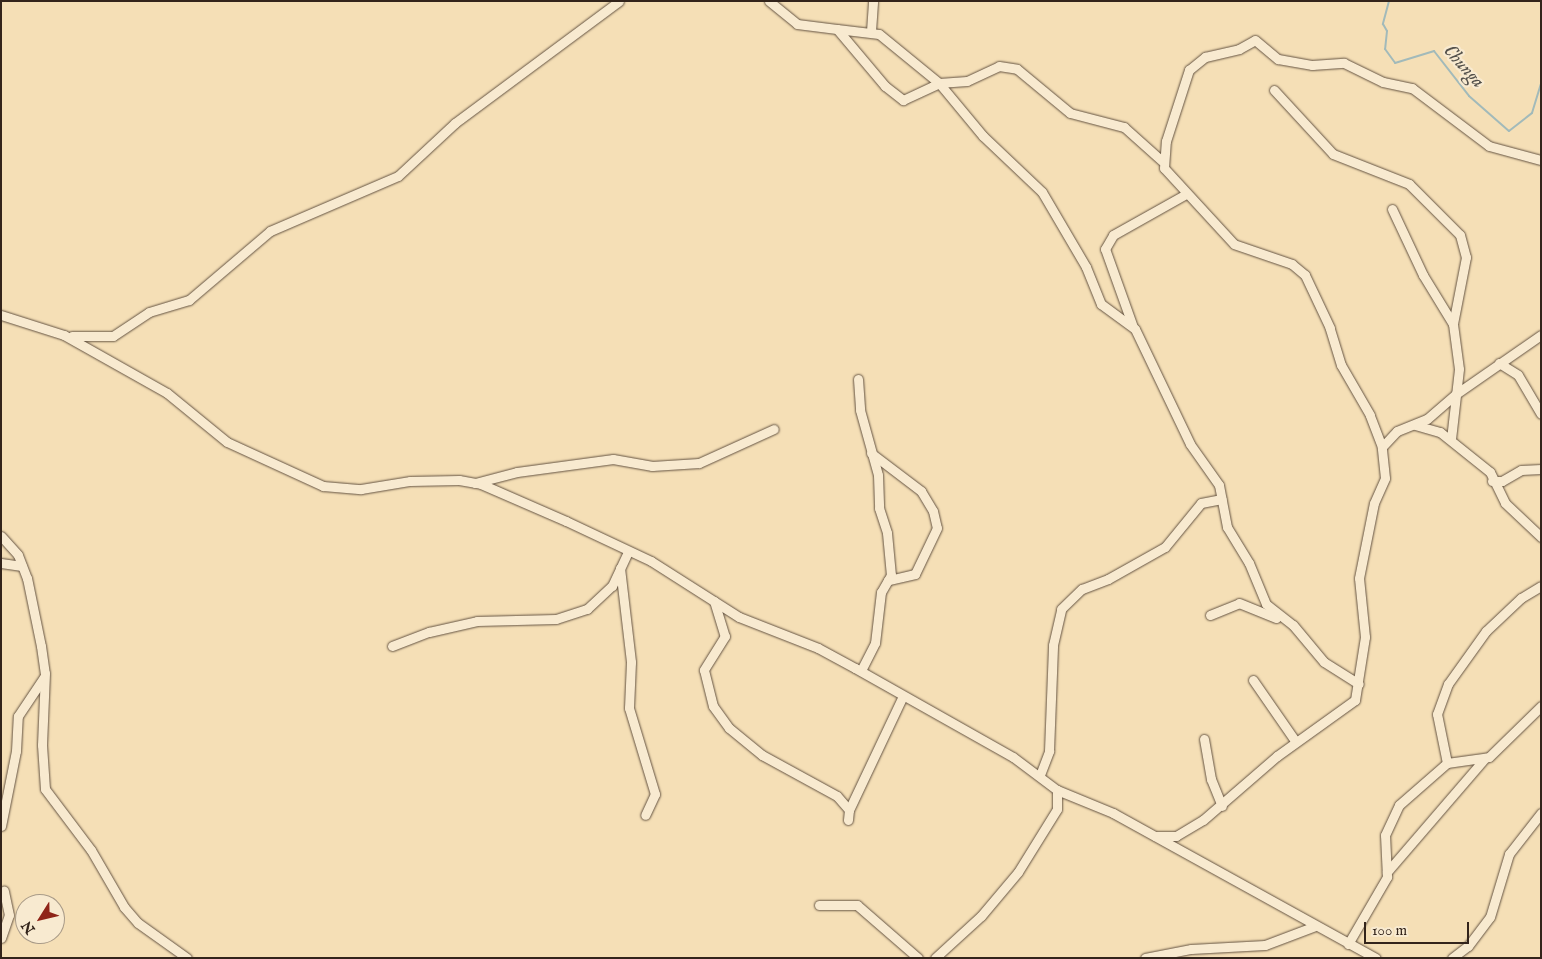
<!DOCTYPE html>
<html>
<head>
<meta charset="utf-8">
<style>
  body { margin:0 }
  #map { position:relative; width:1542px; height:959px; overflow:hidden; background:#f5dfb6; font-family:"IM FELL English",serif }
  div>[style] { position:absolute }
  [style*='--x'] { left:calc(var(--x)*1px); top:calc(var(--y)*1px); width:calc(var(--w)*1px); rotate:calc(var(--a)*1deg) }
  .stream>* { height:2px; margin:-1px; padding:0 1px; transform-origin:1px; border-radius:1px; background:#a2baba }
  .roads { filter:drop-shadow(0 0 1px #645342) drop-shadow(0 0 1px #645342) }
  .minor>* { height:9px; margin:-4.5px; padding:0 4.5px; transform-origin:4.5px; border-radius:4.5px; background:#f8ead0 }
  span { translate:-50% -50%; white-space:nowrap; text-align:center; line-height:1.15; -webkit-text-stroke:4.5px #f8ead0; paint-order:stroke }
  .water-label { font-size:19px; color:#54514b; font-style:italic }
  .frame { position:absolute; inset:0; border:2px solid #33241b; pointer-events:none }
  .north { position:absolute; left:15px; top:894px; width:50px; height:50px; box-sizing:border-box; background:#f8ead0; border:1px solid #a99b88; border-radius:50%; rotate:234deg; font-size:14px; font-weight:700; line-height:20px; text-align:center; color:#33241b }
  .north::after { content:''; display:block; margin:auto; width:18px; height:22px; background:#8f2418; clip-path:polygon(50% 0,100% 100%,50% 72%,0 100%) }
  .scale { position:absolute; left:1364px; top:922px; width:105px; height:22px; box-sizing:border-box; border:2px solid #33241b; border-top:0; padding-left:6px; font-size:15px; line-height:18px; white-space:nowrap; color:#33241b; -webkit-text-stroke:4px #f8ead0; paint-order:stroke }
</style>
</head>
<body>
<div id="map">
  <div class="stream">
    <i style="--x:1389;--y:1;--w:24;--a:105"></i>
    <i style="--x:1383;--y:24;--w:8;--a:60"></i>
    <i style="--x:1387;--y:31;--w:18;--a:96"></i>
    <i style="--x:1385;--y:49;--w:17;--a:54"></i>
    <i style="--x:1395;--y:63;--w:41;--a:-17.1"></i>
    <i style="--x:1434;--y:51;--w:57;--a:52.1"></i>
    <i style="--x:1469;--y:96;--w:53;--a:41.2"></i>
    <i style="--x:1509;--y:131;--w:29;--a:-38"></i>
    <i style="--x:1532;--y:113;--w:30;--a:-73"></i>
  </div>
  <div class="roads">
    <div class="minor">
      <i style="--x:769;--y:1;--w:36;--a:39"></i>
      <i style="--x:797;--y:24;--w:40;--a:7.1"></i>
      <i style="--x:837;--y:29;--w:75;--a:49.9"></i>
      <i style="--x:885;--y:86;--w:23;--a:38"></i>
      <i style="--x:903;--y:100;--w:40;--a:-25"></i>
      <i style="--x:939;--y:83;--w:69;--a:50.3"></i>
      <i style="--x:983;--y:136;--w:81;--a:43.5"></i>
      <i style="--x:1042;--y:192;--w:87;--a:59.6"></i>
      <i style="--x:1086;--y:267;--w:40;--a:68"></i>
      <i style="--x:1101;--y:304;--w:42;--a:36.3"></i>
      <i style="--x:1135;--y:329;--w:127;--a:64.4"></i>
      <i style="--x:1190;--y:444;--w:50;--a:54.7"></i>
      <i style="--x:1219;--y:485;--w:43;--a:79.2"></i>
      <i style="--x:1227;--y:527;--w:42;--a:58.6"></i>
      <i style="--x:1249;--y:563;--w:44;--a:67.5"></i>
      <i style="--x:1266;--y:604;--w:34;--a:38"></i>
      <i style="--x:1293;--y:625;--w:48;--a:50"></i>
      <i style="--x:1324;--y:662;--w:41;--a:32.2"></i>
      <i style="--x:837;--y:29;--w:42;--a:6.8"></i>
      <i style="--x:879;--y:34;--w:77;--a:39.2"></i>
      <i style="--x:939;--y:83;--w:28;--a:-4"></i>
      <i style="--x:967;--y:81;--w:35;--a:-25"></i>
      <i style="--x:999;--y:66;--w:18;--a:9"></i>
      <i style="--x:1017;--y:69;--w:69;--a:39.7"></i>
      <i style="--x:1070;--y:113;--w:56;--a:14.5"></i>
      <i style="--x:1124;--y:127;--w:51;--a:41.8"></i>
      <i style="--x:871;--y:31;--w:30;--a:-86"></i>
      <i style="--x:1274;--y:90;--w:87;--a:47.3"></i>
      <i style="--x:1333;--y:154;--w:82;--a:21.5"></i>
      <i style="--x:1409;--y:184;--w:72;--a:45"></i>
      <i style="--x:1460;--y:235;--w:23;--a:75"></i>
      <i style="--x:1466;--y:257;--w:68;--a:101"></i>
      <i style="--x:1392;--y:209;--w:73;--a:64.8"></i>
      <i style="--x:1423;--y:275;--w:57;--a:58.5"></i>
      <i style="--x:1453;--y:324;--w:45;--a:82.4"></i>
      <i style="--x:1459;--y:369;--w:70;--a:96.5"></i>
      <i style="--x:1;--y:315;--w:66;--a:17.6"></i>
      <i style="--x:64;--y:335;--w:118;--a:29.4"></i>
      <i style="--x:167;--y:393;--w:77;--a:39.2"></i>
      <i style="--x:227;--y:442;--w:106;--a:24.6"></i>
      <i style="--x:323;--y:486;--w:38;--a:5"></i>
      <i style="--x:361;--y:489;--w:50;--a:-9.3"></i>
      <i style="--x:410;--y:481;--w:49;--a:-1.2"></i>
      <i style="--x:459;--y:480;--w:22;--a:10"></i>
      <i style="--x:481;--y:484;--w:93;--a:23.5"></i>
      <i style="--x:566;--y:521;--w:94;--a:25.2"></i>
      <i style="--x:651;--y:561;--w:104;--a:32.5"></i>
      <i style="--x:739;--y:617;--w:85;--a:21.4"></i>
      <i style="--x:818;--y:648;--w:42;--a:28.4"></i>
      <i style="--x:855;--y:668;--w:181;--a:29.4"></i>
      <i style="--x:1013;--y:757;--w:55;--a:36.9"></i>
      <i style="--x:1057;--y:790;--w:61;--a:22.3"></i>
      <i style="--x:1113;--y:813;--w:300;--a:28.9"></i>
      <i style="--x:1133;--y:327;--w:83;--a:-109.7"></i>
      <i style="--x:1105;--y:249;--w:16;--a:-60"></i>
      <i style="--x:1113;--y:235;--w:84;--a:-29.3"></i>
      <i style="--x:72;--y:336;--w:41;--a:0"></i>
      <i style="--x:113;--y:336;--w:43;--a:-33.7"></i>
      <i style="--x:149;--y:312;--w:42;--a:-16.7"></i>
      <i style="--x:189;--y:300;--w:106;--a:-40.4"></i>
      <i style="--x:270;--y:231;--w:139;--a:-23.3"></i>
      <i style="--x:398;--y:176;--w:78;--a:-42.9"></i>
      <i style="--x:455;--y:123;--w:204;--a:-36.6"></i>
      <i style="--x:1499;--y:363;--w:22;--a:32"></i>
      <i style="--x:1518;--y:375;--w:45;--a:59.5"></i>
      <i style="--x:858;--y:379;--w:31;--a:86"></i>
      <i style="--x:860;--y:410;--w:67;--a:74.5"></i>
      <i style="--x:878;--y:475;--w:33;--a:88"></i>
      <i style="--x:879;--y:508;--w:26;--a:72"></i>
      <i style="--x:887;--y:533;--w:42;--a:84.6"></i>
      <i style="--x:891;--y:575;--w:20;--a:120"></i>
      <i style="--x:881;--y:592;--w:51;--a:96.7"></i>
      <i style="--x:875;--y:643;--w:31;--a:117"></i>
      <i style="--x:1415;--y:425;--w:26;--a:16"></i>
      <i style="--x:1440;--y:432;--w:64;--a:38.7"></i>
      <i style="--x:1490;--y:472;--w:34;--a:64"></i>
      <i style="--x:1505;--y:503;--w:50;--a:43.4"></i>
      <i style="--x:1382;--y:447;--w:34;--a:-111"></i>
      <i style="--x:1370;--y:415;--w:58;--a:-120.1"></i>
      <i style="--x:1341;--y:365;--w:39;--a:-107"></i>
      <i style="--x:1330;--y:328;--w:59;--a:-115.3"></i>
      <i style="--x:1305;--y:275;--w:17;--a:-140"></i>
      <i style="--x:1292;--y:264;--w:61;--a:-161"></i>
      <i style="--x:1234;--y:244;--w:103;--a:-132.6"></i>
      <i style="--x:1164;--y:168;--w:27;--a:-86"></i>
      <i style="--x:1166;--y:141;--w:75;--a:-72.1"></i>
      <i style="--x:1189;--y:70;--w:21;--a:-39"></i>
      <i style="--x:1205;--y:57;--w:35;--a:-13"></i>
      <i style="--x:1239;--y:49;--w:18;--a:-29"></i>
      <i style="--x:1255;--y:40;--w:30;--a:40"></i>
      <i style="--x:1278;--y:59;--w:35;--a:10"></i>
      <i style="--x:1312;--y:65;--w:32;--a:-4"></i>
      <i style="--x:1344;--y:63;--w:43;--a:26"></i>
      <i style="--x:1383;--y:82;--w:30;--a:12"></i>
      <i style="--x:1412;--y:88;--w:96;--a:37"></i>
      <i style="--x:1489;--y:146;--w:54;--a:15.1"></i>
      <i style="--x:871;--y:453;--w:63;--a:37.2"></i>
      <i style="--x:921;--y:491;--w:23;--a:59"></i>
      <i style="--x:933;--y:511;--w:17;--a:77"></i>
      <i style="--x:937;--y:528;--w:51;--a:115.6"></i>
      <i style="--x:915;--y:574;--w:28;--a:167"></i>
      <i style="--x:1492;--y:481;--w:10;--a:0"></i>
      <i style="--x:1502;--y:481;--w:22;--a:-30"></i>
      <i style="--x:1521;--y:470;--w:20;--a:-3"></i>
      <i style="--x:475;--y:483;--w:43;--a:-14.7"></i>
      <i style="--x:517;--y:472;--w:97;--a:-7.7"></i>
      <i style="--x:613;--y:459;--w:40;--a:10"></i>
      <i style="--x:652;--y:466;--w:47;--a:-3.7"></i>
      <i style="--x:699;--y:463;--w:82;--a:-24.4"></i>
      <i style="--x:1;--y:536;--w:25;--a:48"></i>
      <i style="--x:18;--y:555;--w:25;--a:69"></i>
      <i style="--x:27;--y:578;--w:69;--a:78.4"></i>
      <i style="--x:41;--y:646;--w:27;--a:82"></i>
      <i style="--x:45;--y:673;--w:72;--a:92.4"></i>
      <i style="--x:42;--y:745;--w:44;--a:86.1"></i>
      <i style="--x:45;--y:789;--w:76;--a:53"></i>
      <i style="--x:91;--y:850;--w:66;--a:59.9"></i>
      <i style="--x:124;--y:907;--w:21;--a:49"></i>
      <i style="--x:138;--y:923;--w:60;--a:35.5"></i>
      <i style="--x:1;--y:563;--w:21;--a:8"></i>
      <i style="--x:620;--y:568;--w:95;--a:83.3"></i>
      <i style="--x:631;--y:662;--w:46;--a:92.5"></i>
      <i style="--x:629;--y:708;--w:90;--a:73.2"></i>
      <i style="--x:655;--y:794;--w:23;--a:115"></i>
      <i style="--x:714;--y:601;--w:37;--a:73"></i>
      <i style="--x:725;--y:636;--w:40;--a:122"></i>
      <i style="--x:704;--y:670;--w:37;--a:76"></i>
      <i style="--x:713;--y:706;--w:27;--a:54"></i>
      <i style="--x:729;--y:728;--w:43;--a:39.3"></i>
      <i style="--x:762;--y:755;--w:85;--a:28.7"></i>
      <i style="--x:837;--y:796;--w:18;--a:49"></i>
      <i style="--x:849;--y:810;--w:10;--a:96"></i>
      <i style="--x:1210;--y:615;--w:31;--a:-22"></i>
      <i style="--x:1239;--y:603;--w:40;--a:22"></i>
      <i style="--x:392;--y:646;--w:40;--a:-21"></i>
      <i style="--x:429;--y:632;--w:49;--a:-12.9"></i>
      <i style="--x:477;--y:621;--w:79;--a:-1.5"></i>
      <i style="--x:556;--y:619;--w:33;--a:-18"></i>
      <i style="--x:587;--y:609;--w:34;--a:-43"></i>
      <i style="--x:612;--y:586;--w:38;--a:-65"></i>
      <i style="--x:1253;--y:680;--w:75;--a:55.3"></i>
      <i style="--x:1204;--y:739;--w:41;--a:80.1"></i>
      <i style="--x:1211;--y:779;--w:29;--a:68"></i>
      <i style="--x:1447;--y:763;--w:50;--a:-101.5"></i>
      <i style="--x:1437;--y:714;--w:32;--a:-70"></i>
      <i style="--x:1448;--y:684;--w:65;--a:-54.4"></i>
      <i style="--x:1486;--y:631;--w:48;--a:-43.3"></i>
      <i style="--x:1521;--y:598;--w:23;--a:-31"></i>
      <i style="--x:1040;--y:775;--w:26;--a:-69"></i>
      <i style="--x:1049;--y:751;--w:106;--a:-87.8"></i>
      <i style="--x:1053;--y:645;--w:37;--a:-77"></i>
      <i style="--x:1061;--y:609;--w:29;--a:-44"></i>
      <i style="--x:1082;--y:589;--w:28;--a:-21"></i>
      <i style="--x:1108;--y:579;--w:65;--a:-29.3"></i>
      <i style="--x:1165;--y:547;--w:57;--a:-50.7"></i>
      <i style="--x:1201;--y:503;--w:21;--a:-11"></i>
      <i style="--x:849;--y:810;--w:126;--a:-64.7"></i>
      <i style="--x:1;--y:826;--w:76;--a:-78.7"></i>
      <i style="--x:16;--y:751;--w:35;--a:-87"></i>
      <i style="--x:18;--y:716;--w:47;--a:-56.3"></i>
      <i style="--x:1155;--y:836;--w:21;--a:0"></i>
      <i style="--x:1176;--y:836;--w:31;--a:-31"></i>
      <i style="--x:1203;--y:820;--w:98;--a:-40.9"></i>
      <i style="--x:1277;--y:756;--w:96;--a:-35.7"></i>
      <i style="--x:1355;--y:700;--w:64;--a:-81"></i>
      <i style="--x:1365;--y:637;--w:59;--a:-95.8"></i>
      <i style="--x:1359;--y:578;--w:76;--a:-78.7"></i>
      <i style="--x:1374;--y:503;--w:27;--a:-66"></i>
      <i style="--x:1385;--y:478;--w:31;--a:-96"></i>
      <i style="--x:1382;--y:447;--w:22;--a:-47"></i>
      <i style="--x:1397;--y:431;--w:32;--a:-22"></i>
      <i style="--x:1427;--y:419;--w:38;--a:-41"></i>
      <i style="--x:1456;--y:394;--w:103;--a:-34.8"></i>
      <i style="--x:1387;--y:872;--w:150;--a:-49.3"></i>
      <i style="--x:819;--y:905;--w:38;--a:0"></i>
      <i style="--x:857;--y:905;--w:81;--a:41"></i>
      <i style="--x:1;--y:938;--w:24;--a:-71"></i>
      <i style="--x:9;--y:915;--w:25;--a:-102"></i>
      <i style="--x:1348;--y:944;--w:78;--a:-59.8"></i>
      <i style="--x:1387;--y:877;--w:42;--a:-92.7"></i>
      <i style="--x:1385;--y:835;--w:33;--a:-65"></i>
      <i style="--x:1399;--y:805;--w:64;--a:-41.2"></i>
      <i style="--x:1447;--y:763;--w:42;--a:-8.1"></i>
      <i style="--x:1489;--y:757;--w:73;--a:-44.4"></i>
      <i style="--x:935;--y:958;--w:62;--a:-42.4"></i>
      <i style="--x:981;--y:916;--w:57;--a:-49.9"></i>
      <i style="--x:1018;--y:872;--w:74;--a:-58.2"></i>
      <i style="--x:1057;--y:809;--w:19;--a:-90"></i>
      <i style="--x:1145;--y:958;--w:47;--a:-11.1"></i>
      <i style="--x:1191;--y:949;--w:74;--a:-3.1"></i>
      <i style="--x:1265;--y:945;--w:53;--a:-20.8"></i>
      <i style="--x:1452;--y:958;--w:20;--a:-37"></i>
      <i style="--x:1468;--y:946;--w:36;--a:-53"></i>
      <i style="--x:1490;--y:917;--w:66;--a:-73.2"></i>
      <i style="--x:1509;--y:854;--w:52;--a:-52"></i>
    </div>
  </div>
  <div class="water-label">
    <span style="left:1463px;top:67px;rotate:48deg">Chunga</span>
  </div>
  <div class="frame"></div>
  <div class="north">N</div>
  <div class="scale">100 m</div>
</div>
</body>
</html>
